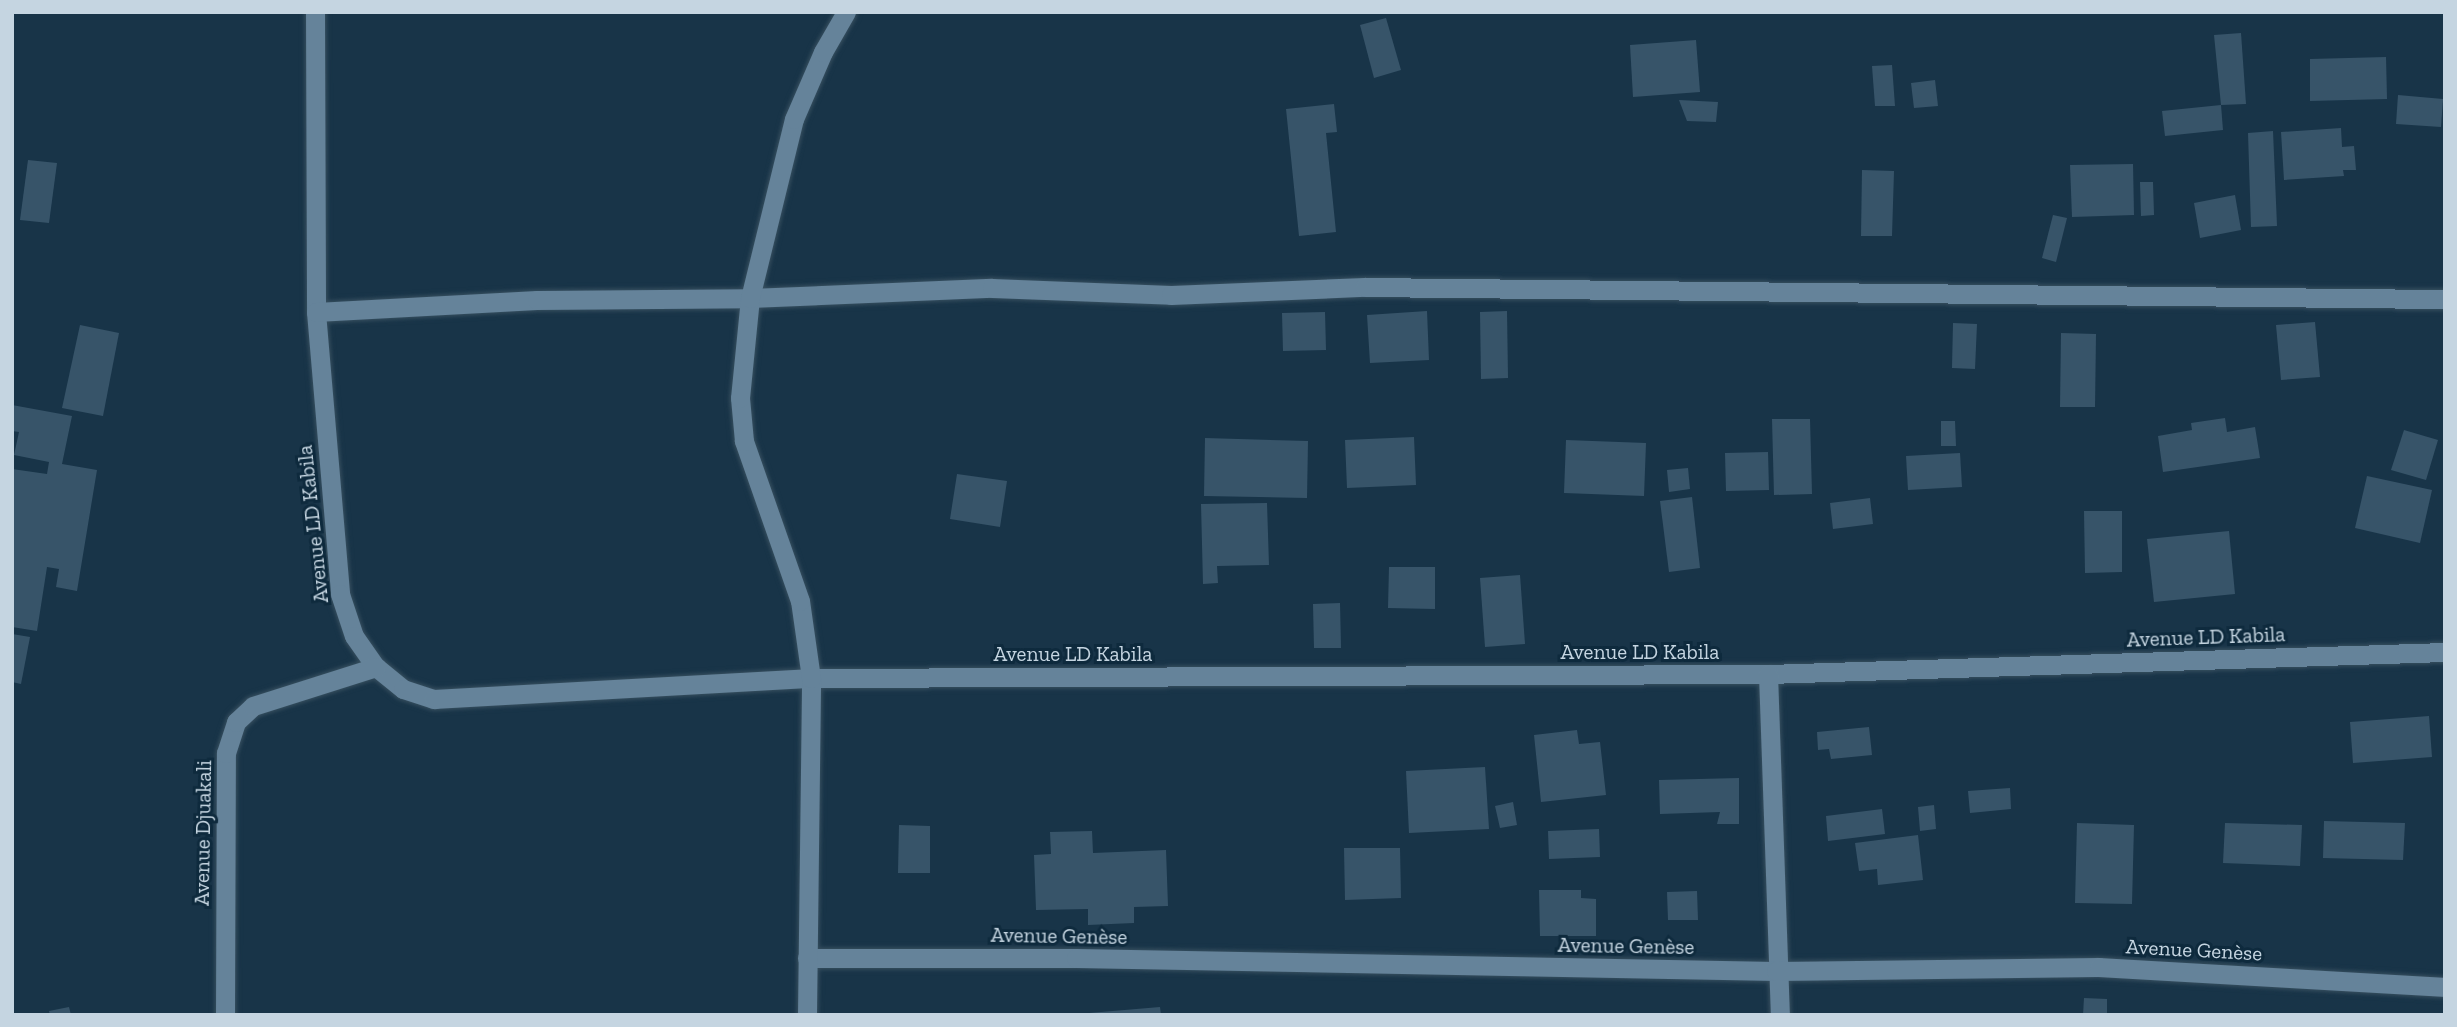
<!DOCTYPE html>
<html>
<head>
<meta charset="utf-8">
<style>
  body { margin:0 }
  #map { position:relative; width:2457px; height:1027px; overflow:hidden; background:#183448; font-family:"Zilla Slab",serif }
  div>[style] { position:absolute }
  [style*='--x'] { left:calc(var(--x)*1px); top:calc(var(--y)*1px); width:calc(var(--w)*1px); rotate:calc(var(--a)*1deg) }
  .building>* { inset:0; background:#375469 }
  .roads { filter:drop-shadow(0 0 2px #374f5f) drop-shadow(0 0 2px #374f5f) }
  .minor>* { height:19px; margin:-9.5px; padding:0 9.5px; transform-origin:9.5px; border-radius:9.5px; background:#65839a }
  span { translate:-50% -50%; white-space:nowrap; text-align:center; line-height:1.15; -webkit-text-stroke:6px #0e2a3d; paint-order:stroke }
  .street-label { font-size:21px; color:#c5d5e1 }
  .frame { position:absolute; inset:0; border:14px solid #c5d5e1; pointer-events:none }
</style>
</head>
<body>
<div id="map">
  <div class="building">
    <i style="clip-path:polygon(1386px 18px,1401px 70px,1374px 78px,1360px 25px)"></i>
    <i style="clip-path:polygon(2241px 33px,2246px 104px,2221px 105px,2214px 35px)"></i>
    <i style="clip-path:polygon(1696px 40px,1700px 92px,1633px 97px,1630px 45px)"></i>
    <i style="clip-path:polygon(2386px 57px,2387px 99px,2310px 101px,2310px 59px)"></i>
    <i style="clip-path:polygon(1892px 65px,1895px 106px,1875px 106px,1872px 66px)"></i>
    <i style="clip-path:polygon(1935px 80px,1938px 106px,1914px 108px,1911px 83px)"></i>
    <i style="clip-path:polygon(2398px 95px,2443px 99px,2441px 127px,2396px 124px)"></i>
    <i style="clip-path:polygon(1679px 100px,1718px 102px,1716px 122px,1687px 121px)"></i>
    <i style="clip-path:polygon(1334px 104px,1337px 132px,1326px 133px,1336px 232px,1299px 236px,1286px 109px)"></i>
    <i style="clip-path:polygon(2221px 105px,2223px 130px,2165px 136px,2162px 111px)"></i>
    <i style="clip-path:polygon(2341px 128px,2342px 147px,2354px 146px,2356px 170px,2343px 170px,2344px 176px,2284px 180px,2281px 132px)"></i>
    <i style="clip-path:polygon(2273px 131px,2277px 226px,2251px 227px,2248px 133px)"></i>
    <i style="clip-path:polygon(28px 160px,57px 163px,49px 223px,20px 220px)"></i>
    <i style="clip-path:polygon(2133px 164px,2134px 215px,2072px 217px,2070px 165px)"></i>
    <i style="clip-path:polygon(1862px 170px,1894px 171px,1892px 236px,1861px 236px)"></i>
    <i style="clip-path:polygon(2140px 182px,2153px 182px,2154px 215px,2141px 216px)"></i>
    <i style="clip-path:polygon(2235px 195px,2241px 230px,2200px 238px,2194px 203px)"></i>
    <i style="clip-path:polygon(2053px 215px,2067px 218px,2056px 262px,2042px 258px)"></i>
    <i style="clip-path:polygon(1427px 311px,1429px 360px,1370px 363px,1367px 315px)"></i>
    <i style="clip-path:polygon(1507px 311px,1508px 378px,1481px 379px,1480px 312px)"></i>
    <i style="clip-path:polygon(1325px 312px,1326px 350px,1283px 351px,1282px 313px)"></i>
    <i style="clip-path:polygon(2315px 322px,2320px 377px,2281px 380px,2276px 325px)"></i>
    <i style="clip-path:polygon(1953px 323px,1977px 324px,1975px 369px,1952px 368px)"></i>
    <i style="clip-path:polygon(80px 325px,119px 333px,103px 416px,62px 408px)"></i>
    <i style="clip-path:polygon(2061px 333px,2096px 334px,2095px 407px,2060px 407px)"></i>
    <i style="clip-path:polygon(12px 405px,72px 416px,62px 464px,97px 470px,77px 591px,56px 587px,59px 569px,47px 567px,37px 631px,12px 627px,12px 469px,47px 474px,49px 462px,14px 455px,19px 432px,12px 431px)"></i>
    <i style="clip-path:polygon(2225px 418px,2227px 432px,2255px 427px,2260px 458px,2163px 472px,2158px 436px,2192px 430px,2191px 423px)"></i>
    <i style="clip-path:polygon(1772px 419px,1810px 419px,1812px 494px,1774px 495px)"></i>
    <i style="clip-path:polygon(1941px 421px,1955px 421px,1956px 446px,1941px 446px)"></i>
    <i style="clip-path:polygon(2404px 430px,2438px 440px,2426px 480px,2391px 470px)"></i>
    <i style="clip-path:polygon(1414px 437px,1416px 485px,1347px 488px,1345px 440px)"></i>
    <i style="clip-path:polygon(1205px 438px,1308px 441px,1307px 498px,1204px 496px)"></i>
    <i style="clip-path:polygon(1566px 440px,1646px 443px,1644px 496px,1564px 493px)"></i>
    <i style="clip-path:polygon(1768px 452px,1769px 490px,1726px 491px,1725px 453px)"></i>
    <i style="clip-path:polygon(1960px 453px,1962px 487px,1908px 490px,1906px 456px)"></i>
    <i style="clip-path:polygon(1688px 468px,1690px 489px,1669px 492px,1667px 470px)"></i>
    <i style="clip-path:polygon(957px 474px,1007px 481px,1000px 527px,950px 519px)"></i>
    <i style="clip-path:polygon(2367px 476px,2432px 490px,2420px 543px,2355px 528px)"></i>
    <i style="clip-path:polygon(1692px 497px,1700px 568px,1669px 572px,1660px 501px)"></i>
    <i style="clip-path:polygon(1870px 498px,1873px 524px,1833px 529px,1830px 503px)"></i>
    <i style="clip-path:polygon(1267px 503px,1269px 565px,1217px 566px,1218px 583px,1203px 584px,1201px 504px)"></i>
    <i style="clip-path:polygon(2084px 511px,2122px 511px,2122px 572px,2085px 573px)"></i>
    <i style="clip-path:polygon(2229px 531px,2235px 594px,2154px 602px,2147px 539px)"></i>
    <i style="clip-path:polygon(1389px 567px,1435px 567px,1435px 609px,1388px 608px)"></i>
    <i style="clip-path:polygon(1520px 575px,1525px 644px,1485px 647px,1480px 578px)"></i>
    <i style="clip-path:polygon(1340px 603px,1341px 648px,1314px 648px,1313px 604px)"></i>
    <i style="clip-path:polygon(12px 634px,30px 637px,21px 684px,12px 682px)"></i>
    <i style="clip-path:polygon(2429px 716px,2432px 757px,2353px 763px,2350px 722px)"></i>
    <i style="clip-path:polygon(1869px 727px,1872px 755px,1831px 759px,1829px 749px,1818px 750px,1817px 732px)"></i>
    <i style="clip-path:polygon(1577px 730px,1579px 744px,1600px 742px,1606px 795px,1541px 802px,1534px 735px)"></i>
    <i style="clip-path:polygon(1485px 767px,1489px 829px,1409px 833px,1406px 771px)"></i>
    <i style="clip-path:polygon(1739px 778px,1739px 824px,1717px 824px,1720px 812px,1660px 814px,1659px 780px)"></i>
    <i style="clip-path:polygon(2010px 788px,2011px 809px,1970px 813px,1968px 791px)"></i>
    <i style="clip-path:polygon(1513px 802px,1517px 825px,1500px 828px,1495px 806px)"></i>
    <i style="clip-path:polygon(1934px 805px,1936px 829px,1920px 831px,1918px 807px)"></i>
    <i style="clip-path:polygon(1882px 809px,1885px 834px,1828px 841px,1826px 816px)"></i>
    <i style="clip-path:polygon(2324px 821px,2405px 823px,2403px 860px,2323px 858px)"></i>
    <i style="clip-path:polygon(2077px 823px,2134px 825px,2132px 904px,2075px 903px)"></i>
    <i style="clip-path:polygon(2225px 823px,2302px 825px,2300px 866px,2223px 863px)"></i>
    <i style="clip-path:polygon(899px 825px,930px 826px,930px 873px,898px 873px)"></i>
    <i style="clip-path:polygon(1599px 829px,1600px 857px,1549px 859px,1548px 831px)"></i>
    <i style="clip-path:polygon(1092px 831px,1093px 853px,1166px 850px,1168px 906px,1134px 907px,1134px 923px,1088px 925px,1088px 909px,1036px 910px,1034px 855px,1051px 854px,1050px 832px)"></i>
    <i style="clip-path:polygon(1918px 835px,1923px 880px,1878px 885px,1877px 869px,1859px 871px,1855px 843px)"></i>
    <i style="clip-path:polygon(1344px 848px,1400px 848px,1401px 898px,1345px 900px)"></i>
    <i style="clip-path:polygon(1539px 890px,1581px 890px,1581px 898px,1596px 899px,1596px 936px,1540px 936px)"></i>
    <i style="clip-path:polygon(1697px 891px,1698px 920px,1668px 920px,1667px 892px)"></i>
    <i style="clip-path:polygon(2084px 998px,2107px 999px,2107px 1015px,2083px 1015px)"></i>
    <i style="clip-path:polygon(69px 1007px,71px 1015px,50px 1015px,49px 1011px)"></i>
    <i style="clip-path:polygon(1160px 1007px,1161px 1015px,1089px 1015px,1089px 1013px)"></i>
  </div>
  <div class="roads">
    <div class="minor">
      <i style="--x:315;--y:12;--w:300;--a:89.8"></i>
      <i style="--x:316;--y:312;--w:283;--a:85.1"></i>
      <i style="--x:340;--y:594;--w:44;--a:71.6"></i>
      <i style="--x:354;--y:636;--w:38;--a:55"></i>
      <i style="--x:376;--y:667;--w:35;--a:39"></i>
      <i style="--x:403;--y:689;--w:33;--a:18"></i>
      <i style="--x:434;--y:699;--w:378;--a:-3.2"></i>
      <i style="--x:811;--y:678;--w:957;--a:-0.24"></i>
      <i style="--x:1768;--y:674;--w:677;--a:-1.86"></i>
      <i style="--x:316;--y:312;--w:221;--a:-3.1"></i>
      <i style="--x:537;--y:300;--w:213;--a:-0.5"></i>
      <i style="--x:750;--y:298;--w:242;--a:-2.4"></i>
      <i style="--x:992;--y:288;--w:179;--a:2.2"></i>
      <i style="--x:1171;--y:295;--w:194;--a:-2.4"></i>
      <i style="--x:1365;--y:287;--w:1080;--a:0.64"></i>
      <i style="--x:1768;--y:674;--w:341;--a:88"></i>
      <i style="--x:807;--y:958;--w:269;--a:0"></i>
      <i style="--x:1076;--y:958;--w:700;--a:1.06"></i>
      <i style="--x:1776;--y:971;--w:323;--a:-0.7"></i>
      <i style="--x:2099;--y:967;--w:347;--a:3.3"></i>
      <i style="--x:225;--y:1015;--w:262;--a:-89.8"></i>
      <i style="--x:226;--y:753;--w:33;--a:-72"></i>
      <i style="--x:236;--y:722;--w:23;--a:-43"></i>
      <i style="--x:253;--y:706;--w:129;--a:-17.6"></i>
      <i style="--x:807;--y:1015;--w:337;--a:-89.3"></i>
      <i style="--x:811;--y:678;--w:78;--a:-98.1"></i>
      <i style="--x:800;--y:601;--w:170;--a:-109.3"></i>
      <i style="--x:744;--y:441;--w:43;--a:-95.3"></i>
      <i style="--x:740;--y:398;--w:100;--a:-84.3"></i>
      <i style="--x:750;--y:298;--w:184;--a:-76.2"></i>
      <i style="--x:794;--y:119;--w:73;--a:-66.6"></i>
      <i style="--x:823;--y:52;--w:46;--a:-60.1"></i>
    </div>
  </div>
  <div class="street-label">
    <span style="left:313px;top:524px;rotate:-96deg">Avenue LD Kabila</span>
    <span style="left:2206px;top:637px;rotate:-2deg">Avenue LD Kabila</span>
    <span style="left:1640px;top:652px">Avenue LD Kabila</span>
    <span style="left:1073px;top:654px">Avenue LD Kabila</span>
    <span style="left:203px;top:833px;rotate:-89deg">Avenue Djuakali</span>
    <span style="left:1059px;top:936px;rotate:1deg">Avenue Genèse</span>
    <span style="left:1626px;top:946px;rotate:1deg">Avenue Genèse</span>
    <span style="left:2194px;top:950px;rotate:3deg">Avenue Genèse</span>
  </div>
  <div class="frame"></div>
</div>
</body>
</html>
